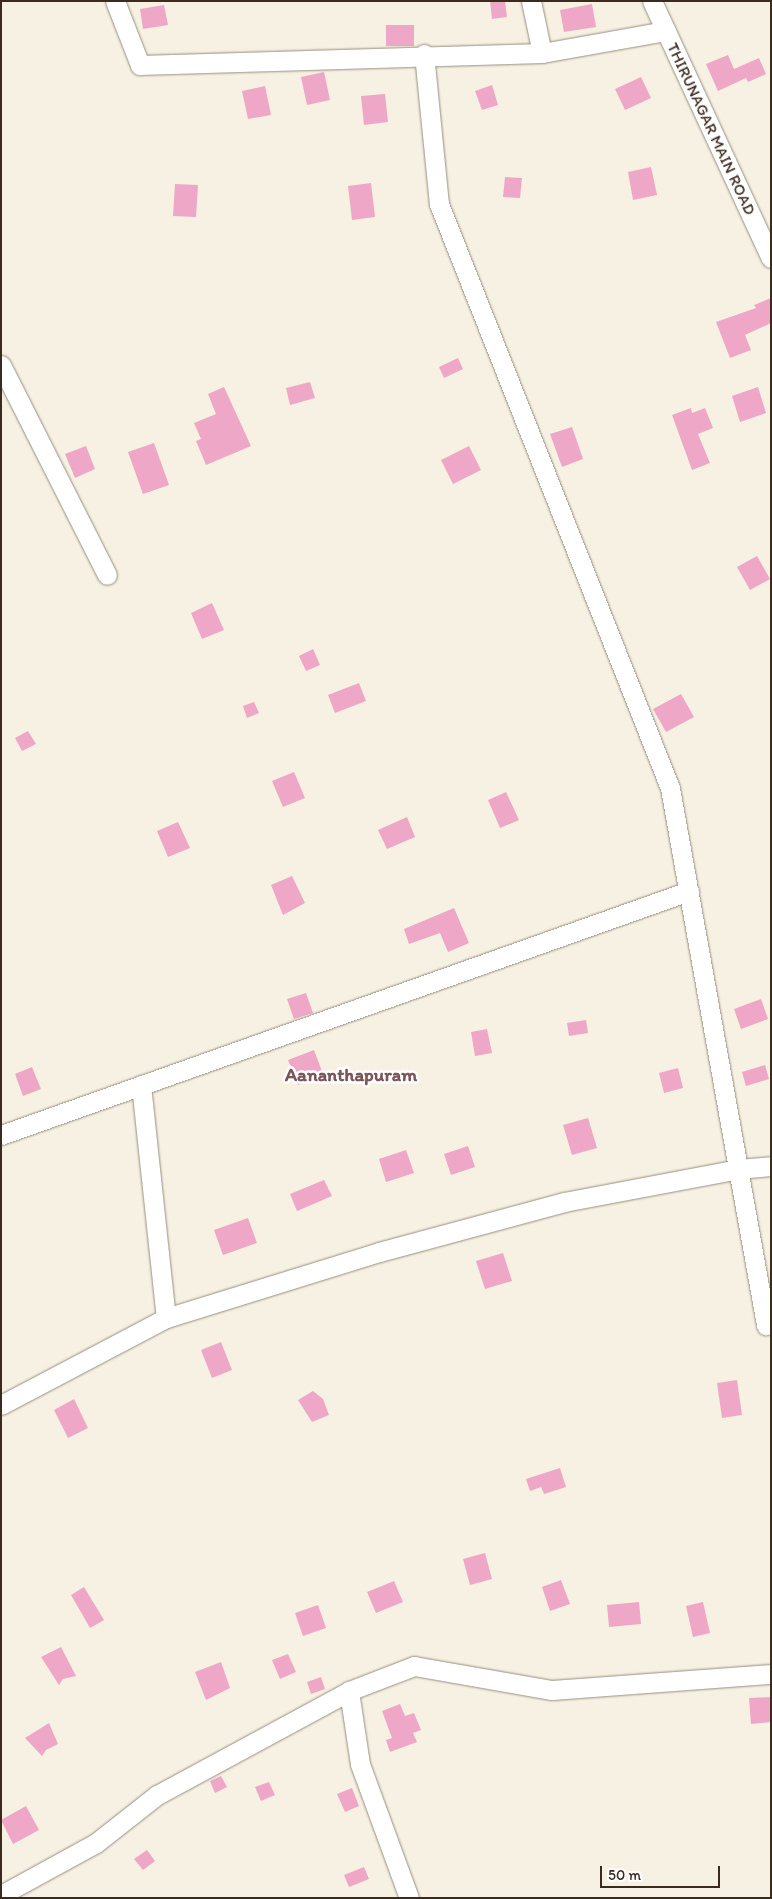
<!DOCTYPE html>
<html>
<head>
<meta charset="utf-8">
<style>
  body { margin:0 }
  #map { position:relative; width:772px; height:1899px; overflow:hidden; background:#f6f1e2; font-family:Itim,sans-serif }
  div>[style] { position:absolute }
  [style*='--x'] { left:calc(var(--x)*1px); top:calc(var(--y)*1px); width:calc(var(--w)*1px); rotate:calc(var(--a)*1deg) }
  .building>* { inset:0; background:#efa7c7 }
  .roads { filter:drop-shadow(0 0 1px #988e80) drop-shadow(0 0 1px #988e80) }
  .street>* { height:19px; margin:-9.5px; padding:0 9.5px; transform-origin:9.5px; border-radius:9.5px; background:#fff }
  span { translate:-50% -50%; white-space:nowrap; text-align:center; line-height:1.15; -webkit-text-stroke:5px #fff; paint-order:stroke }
  .street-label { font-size:16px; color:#3b2a1e }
  .quarter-label { font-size:19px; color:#7a5659; font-weight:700 }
  .frame { position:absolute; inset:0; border:2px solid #3b2a1e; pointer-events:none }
  .scale { position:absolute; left:600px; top:1866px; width:120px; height:22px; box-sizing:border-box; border:2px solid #3b2a1e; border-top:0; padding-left:6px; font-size:15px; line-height:18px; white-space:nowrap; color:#3b2a1e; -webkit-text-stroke:4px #fff; paint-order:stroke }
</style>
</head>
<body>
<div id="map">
  <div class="building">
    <i style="clip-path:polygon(490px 1px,505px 1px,507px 17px,492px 19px)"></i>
    <i style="clip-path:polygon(592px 4px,596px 27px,564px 32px,560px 10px)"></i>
    <i style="clip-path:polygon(164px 5px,168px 25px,143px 29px,140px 9px)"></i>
    <i style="clip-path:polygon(386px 25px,414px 25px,414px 46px,386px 46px)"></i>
    <i style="clip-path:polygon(728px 55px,734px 69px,759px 58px,766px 74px,748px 82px,746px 78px,718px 91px,706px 64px)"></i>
    <i style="clip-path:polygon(324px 72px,330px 100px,307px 105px,301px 77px)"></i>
    <i style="clip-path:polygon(641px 77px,651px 98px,625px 110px,615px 89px)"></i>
    <i style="clip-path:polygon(492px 85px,498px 105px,482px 110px,475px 91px)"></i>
    <i style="clip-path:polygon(265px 86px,271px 115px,248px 119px,242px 91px)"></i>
    <i style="clip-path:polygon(385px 94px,388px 122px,364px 125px,361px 96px)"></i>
    <i style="clip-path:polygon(651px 167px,657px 195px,633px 200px,628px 172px)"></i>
    <i style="clip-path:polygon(505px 177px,522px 178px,520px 198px,503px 197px)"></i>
    <i style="clip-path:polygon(371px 183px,375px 217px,352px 220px,348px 186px)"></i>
    <i style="clip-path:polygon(175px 184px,198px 185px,196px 217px,173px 216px)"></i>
    <i style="clip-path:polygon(771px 298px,771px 323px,745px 335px,751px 350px,730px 358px,716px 322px,756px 308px,754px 305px)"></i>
    <i style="clip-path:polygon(458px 358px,463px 369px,444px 378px,439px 367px)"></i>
    <i style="clip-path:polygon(310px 382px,315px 398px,290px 405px,286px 388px)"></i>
    <i style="clip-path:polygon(224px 387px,251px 446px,206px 465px,196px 441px,201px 439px,194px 423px,216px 414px,208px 394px)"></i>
    <i style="clip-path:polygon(758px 387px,766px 413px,740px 422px,732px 396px)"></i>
    <i style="clip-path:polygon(691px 408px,692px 413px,705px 408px,713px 428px,698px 434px,710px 463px,692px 470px,672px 415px)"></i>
    <i style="clip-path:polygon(572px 427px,583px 459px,562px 467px,550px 434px)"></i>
    <i style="clip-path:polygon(154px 443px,169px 485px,143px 494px,128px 452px)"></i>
    <i style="clip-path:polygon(86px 446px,95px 469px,75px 478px,65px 454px)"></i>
    <i style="clip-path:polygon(469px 446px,481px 470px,453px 484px,441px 460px)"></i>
    <i style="clip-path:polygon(757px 556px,770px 579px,750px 590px,737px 567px)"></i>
    <i style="clip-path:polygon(212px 603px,224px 630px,202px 639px,191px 613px)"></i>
    <i style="clip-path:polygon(313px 649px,320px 665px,306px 671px,299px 656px)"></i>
    <i style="clip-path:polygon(359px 683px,366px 701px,335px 713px,328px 695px)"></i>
    <i style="clip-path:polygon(681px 694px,694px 717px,666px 732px,653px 709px)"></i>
    <i style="clip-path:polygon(254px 702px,259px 713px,247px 718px,243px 706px)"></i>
    <i style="clip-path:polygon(28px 731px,36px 744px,22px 751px,15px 738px)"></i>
    <i style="clip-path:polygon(294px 772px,305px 798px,283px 807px,272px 781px)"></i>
    <i style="clip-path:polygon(506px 792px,519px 820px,500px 828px,488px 800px)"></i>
    <i style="clip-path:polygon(407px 817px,415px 837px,387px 849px,378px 830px)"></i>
    <i style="clip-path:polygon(178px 822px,190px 848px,168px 857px,157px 831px)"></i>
    <i style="clip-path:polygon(292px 876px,305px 903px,283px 915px,271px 885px)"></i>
    <i style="clip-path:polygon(454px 908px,469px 943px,448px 952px,440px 933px,409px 944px,404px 929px)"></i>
    <i style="clip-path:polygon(306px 993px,313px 1013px,294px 1019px,287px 999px)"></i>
    <i style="clip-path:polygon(761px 999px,768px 1019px,741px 1029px,734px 1009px)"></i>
    <i style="clip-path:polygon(586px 1020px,588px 1033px,569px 1036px,567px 1023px)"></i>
    <i style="clip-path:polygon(487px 1029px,492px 1053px,475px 1056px,471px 1032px)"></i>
    <i style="clip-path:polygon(314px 1050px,323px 1074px,298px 1085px,288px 1060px)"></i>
    <i style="clip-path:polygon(765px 1065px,769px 1079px,746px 1086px,742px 1072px)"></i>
    <i style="clip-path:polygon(32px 1067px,41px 1089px,23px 1096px,15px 1074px)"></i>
    <i style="clip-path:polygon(678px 1068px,683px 1088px,664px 1093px,659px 1073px)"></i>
    <i style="clip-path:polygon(588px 1118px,597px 1148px,572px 1155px,563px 1125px)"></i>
    <i style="clip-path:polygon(468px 1146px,475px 1167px,451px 1175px,444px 1154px)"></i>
    <i style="clip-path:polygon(406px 1150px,414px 1173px,386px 1182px,379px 1159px)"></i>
    <i style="clip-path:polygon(324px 1180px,332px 1196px,297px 1211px,290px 1194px)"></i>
    <i style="clip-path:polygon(248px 1218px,257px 1243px,223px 1255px,214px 1230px)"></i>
    <i style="clip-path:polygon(503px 1253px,512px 1281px,485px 1289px,476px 1261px)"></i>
    <i style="clip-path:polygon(221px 1342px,232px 1370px,212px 1378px,201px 1350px)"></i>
    <i style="clip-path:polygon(737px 1380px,742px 1415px,722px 1418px,717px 1383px)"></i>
    <i style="clip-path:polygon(313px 1391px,323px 1399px,329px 1415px,312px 1422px,298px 1400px)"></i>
    <i style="clip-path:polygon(74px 1399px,88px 1428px,68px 1438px,54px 1410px)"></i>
    <i style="clip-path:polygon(560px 1468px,566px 1487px,544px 1494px,541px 1487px,530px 1491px,526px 1479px)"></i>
    <i style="clip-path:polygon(485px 1553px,492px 1579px,470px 1585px,463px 1559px)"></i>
    <i style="clip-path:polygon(561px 1580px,570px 1604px,550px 1611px,542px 1587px)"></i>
    <i style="clip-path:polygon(394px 1581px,403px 1602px,376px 1613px,367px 1592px)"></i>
    <i style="clip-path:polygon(84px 1587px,104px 1620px,90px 1628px,71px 1595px)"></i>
    <i style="clip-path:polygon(639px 1602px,641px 1624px,609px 1627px,607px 1605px)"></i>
    <i style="clip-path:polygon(703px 1602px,710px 1633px,693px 1637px,686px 1606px)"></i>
    <i style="clip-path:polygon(318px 1605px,326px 1628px,303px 1636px,295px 1613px)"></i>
    <i style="clip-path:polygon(61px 1647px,76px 1676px,63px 1679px,59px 1685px,41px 1657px)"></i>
    <i style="clip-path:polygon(288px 1654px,296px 1672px,280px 1679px,272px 1660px)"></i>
    <i style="clip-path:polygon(221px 1662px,230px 1688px,206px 1700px,195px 1672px)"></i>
    <i style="clip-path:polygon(321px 1677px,325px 1689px,311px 1694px,307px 1682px)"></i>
    <i style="clip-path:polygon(771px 1697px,771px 1722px,751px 1724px,749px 1698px)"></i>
    <i style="clip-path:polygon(400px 1704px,405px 1716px,414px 1713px,421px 1730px,413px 1733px,417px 1742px,390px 1752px,386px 1740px,392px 1738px,382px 1711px)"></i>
    <i style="clip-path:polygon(49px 1723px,58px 1744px,46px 1750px,42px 1756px,25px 1738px)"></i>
    <i style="clip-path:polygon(221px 1776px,227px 1787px,215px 1793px,210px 1781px)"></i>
    <i style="clip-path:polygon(269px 1782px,275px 1795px,261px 1801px,255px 1787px)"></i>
    <i style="clip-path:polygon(352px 1788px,359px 1806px,345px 1812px,337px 1794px)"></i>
    <i style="clip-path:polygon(26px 1806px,39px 1830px,13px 1844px,1px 1820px)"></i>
    <i style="clip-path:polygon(147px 1850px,155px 1861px,143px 1870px,134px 1859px)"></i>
    <i style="clip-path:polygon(364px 1867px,369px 1879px,349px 1887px,344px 1875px)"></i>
  </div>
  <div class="roads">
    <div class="street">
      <i style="--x:115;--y:1;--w:69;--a:68.7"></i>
      <i style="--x:140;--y:65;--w:402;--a:-1.7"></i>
      <i style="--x:542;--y:53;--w:126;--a:-10.1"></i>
      <i style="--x:531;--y:1;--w:53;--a:78.1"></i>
      <i style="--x:652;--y:1;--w:283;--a:65.2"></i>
      <i style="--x:424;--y:54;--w:151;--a:84.3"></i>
      <i style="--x:439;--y:204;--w:628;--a:68.42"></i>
      <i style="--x:670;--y:788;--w:546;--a:79.86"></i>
      <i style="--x:1;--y:365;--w:235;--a:63.2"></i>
      <i style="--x:141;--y:1085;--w:234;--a:83.9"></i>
      <i style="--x:1;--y:1135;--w:730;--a:-19.53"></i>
      <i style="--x:1;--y:1405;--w:187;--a:-27.8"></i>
      <i style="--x:166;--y:1318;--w:223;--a:-17.2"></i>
      <i style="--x:379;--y:1252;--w:192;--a:-15.1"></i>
      <i style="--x:564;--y:1202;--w:177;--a:-10.7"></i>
      <i style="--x:738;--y:1169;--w:33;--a:-5"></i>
      <i style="--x:1;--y:1895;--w:108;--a:-28.7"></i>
      <i style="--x:96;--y:1843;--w:78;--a:-38.2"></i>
      <i style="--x:157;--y:1795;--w:218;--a:-28.4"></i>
      <i style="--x:409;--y:1898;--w:143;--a:-110.1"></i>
      <i style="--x:360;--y:1764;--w:74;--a:-98.6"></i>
      <i style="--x:349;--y:1691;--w:70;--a:-21"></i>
      <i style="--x:414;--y:1666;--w:140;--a:9.9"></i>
      <i style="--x:552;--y:1690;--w:220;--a:-4.2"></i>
    </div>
  </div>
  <div class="street-label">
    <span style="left:711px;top:129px;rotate:65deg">THIRUNAGAR MAIN ROAD</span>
  </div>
  <div class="quarter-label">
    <span style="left:351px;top:1075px">Aananthapuram</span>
  </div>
  <div class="frame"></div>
  <div class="scale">50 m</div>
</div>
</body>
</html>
